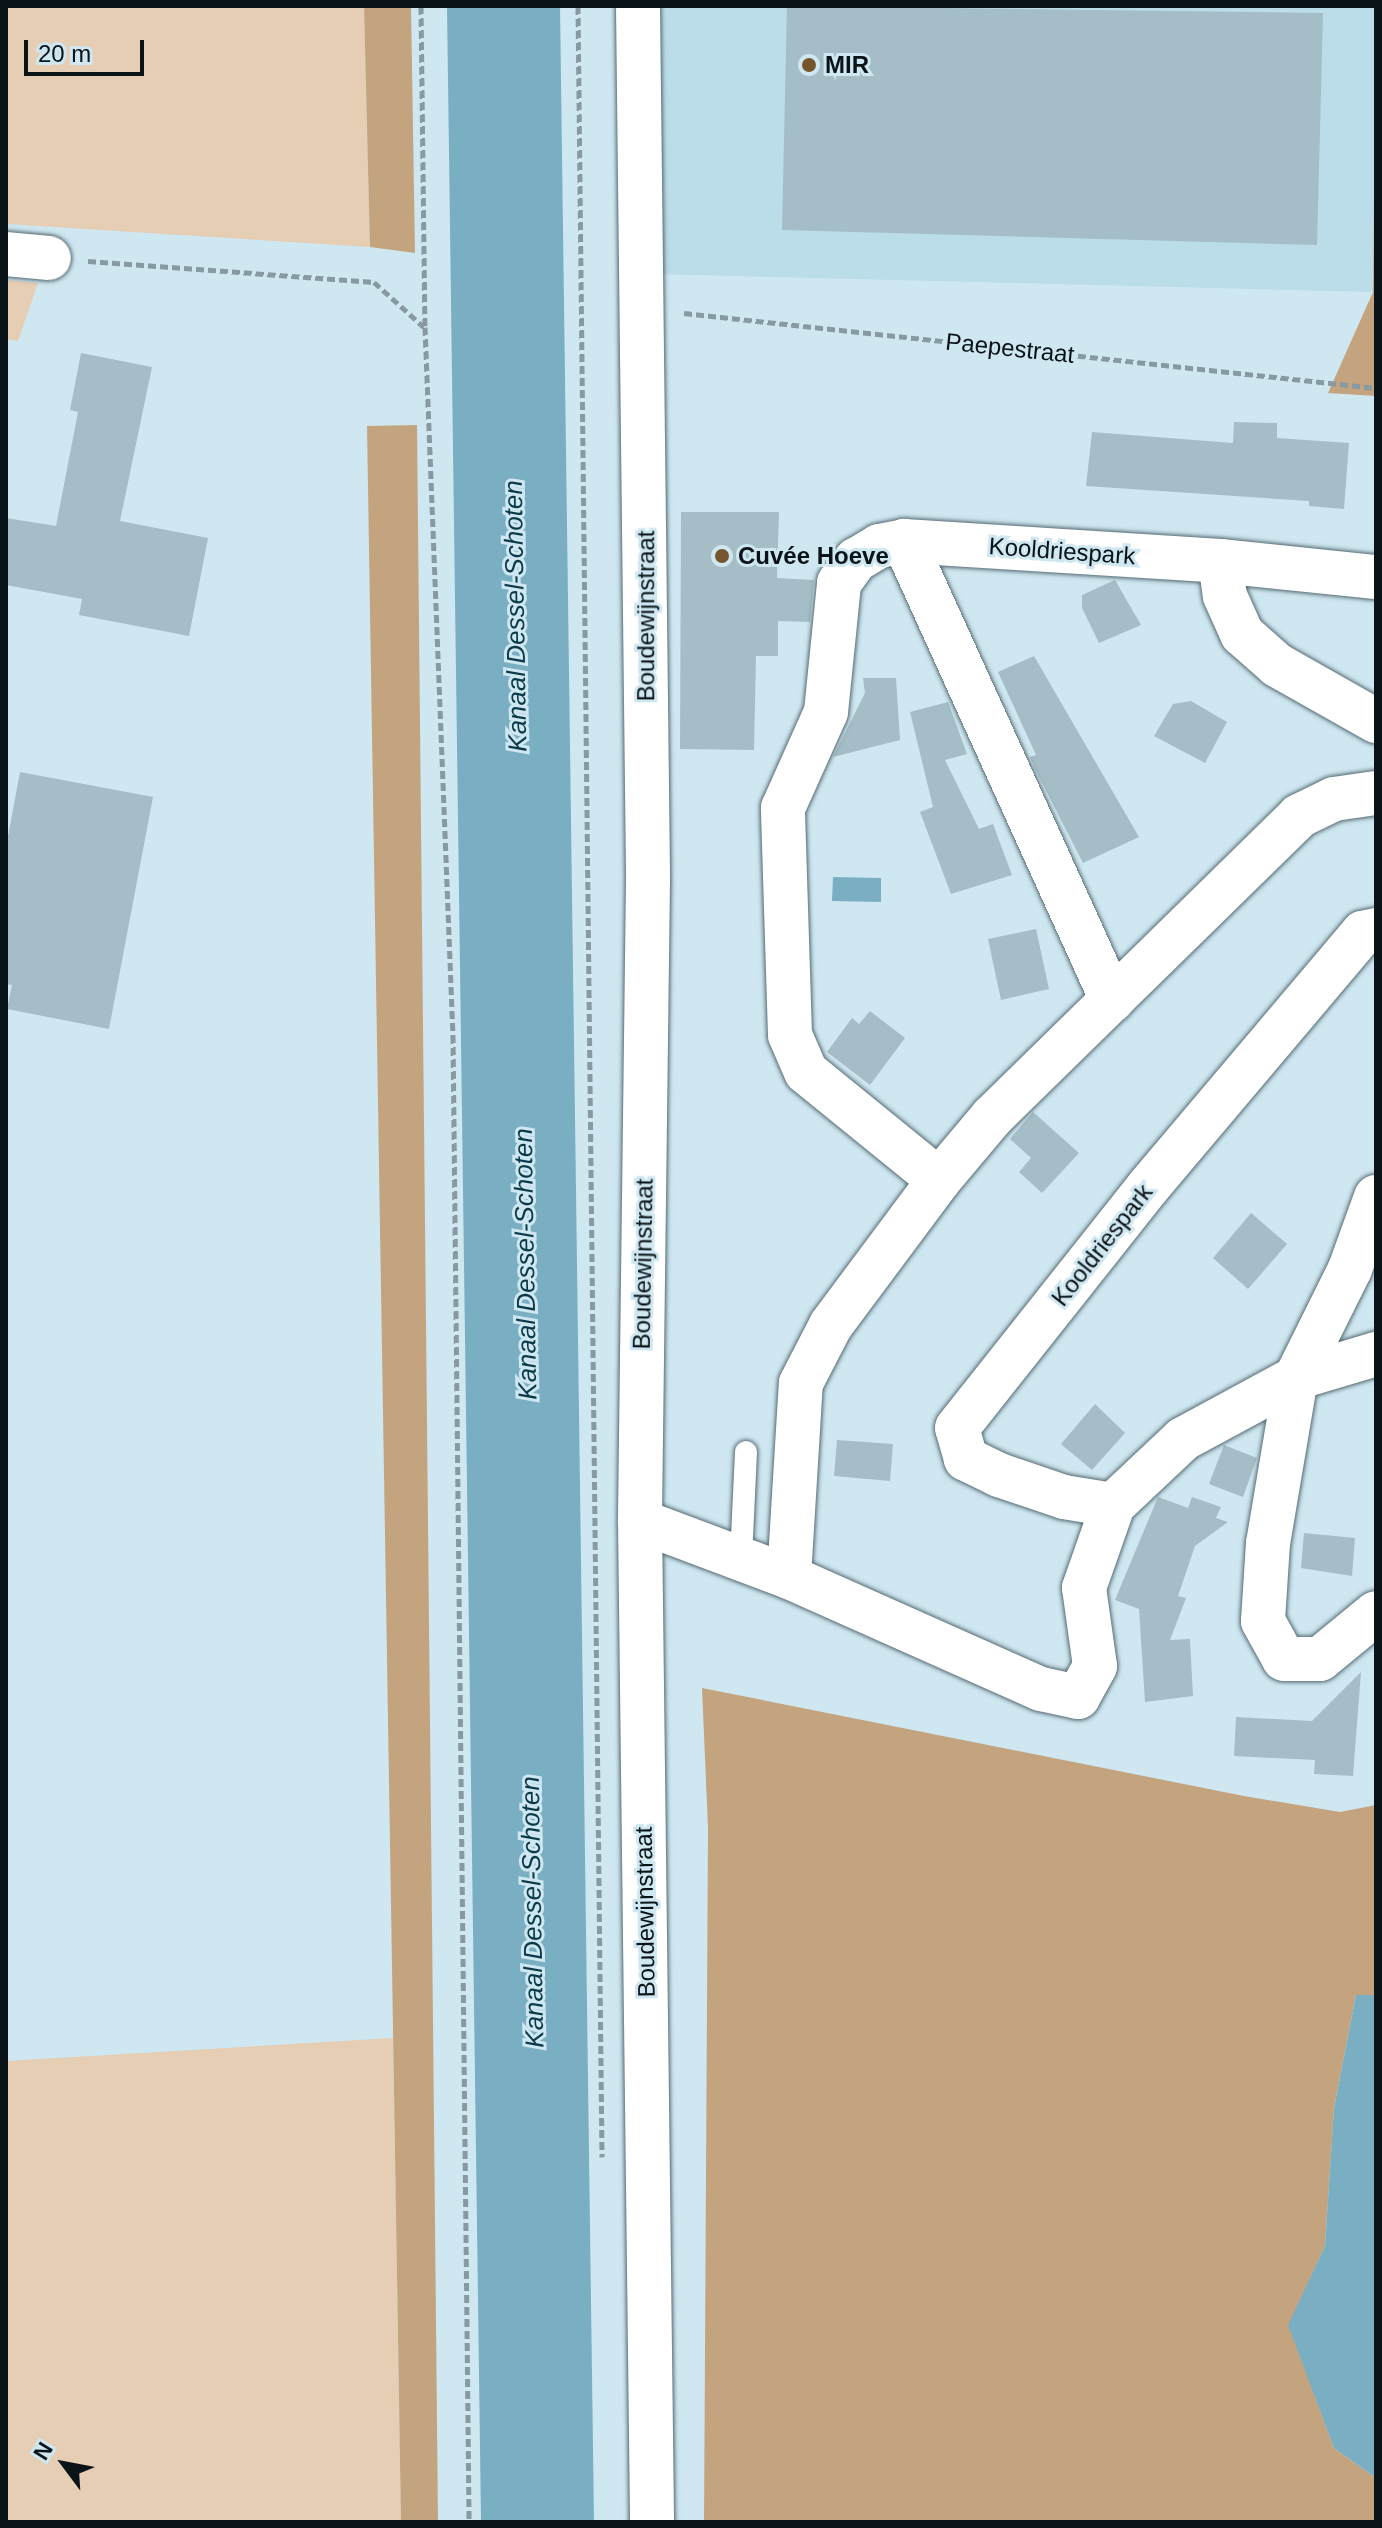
<!DOCTYPE html>
<html>
<head>
<meta charset="utf-8">
<style>
  body { margin:0 }
  #map { position:relative; width:1382px; height:2528px; overflow:hidden; background:#cfe7f1; font-family:Arial,sans-serif }
  div>[style] { position:absolute }
  [style*='--x'] { left:calc(var(--x)*1px); top:calc(var(--y)*1px); width:calc(var(--w)*1px); rotate:calc(var(--a)*1deg) }
  .built>* { inset:0; background:#bbdce9 }
  .green>* { inset:0; background:#e5ceb4 }
  .forest>* { inset:0; background:#c4a47f }
  .water>* { inset:0; background:#7aafc3 }
  .building>* { inset:0; background:#a5bdc6 }
  .path>* { height:5px; margin-top:-2.5px; transform-origin:0; background:repeating-linear-gradient(90deg,#8799a1 0 8px,transparent 0 12px) }
  .roads { filter:drop-shadow(0 0 2px #556b73) drop-shadow(0 0 2px #556b73) }
  .lane>* { height:22px; margin:-11px; padding:0 11px; transform-origin:11px; border-radius:11px; background:#fff }
  .street>* { height:44px; margin:-22px; padding:0 22px; transform-origin:22px; border-radius:22px; background:#fff }
  .dots>* { width:22px; height:22px; translate:-50% -50%; box-sizing:border-box; border:4px solid #cfe7f1; border-radius:50% }
  span { translate:-50% -50%; white-space:nowrap; text-align:center; line-height:1.15; -webkit-text-stroke:6px #cfe7f1; paint-order:stroke }
  .poi-label { font-size:24px; color:#0a1317; font-weight:700 }
  .left { translate:0 -50%; text-align:left }
  .street-label { font-size:24px; color:#0a1317 }
  .water-label { font-size:26px; color:#0a3a49; font-style:italic }
  .frame { position:absolute; inset:0; border:8px solid #0a1317; pointer-events:none }
  .north { position:absolute; left:24px; top:2424px; width:80px; height:80px; -webkit-text-stroke:6px #cfe7f1; paint-order:stroke; rotate:302deg; font-size:22px; font-weight:700; line-height:32px; text-align:center; color:#0a1317 }
  .north::after { content:''; display:block; margin:auto; width:28px; height:36px; background:#0a1317; clip-path:polygon(50% 0,100% 100%,50% 72%,0 100%) }
  .scale { position:absolute; left:24px; top:40px; width:120px; height:36px; box-sizing:border-box; border:4px solid #0a1317; border-top:0; padding-left:10px; font-size:24px; line-height:28px; white-space:nowrap; color:#0a1317; -webkit-text-stroke:6px #cfe7f1; paint-order:stroke }
</style>
</head>
<body>
<div id="map">
  <div class="built">
    <i style="clip-path:polygon(651px 6px,1376px 6px,1373px 292px,657px 274px)"></i>
  </div>
  <div class="green">
    <i style="clip-path:polygon(6px 6px,364px 6px,370px 247px,6px 224px)"></i>
    <i style="clip-path:polygon(6px 280px,38px 283px,18px 341px,6px 339px)"></i>
    <i style="clip-path:polygon(393px 2038px,401px 2522px,6px 2522px,6px 2061px)"></i>
  </div>
  <div class="forest">
    <i style="clip-path:polygon(364px 6px,411px 6px,415px 253px,370px 247px)"></i>
    <i style="clip-path:polygon(1376px 6px,1376px 396px,1328px 393px,1373px 292px)"></i>
    <i style="clip-path:polygon(417px 425px,438px 2522px,401px 2522px,367px 426px)"></i>
    <i style="clip-path:polygon(702px 1688px,1244px 1796px,1340px 1812px,1376px 1805px,1376px 1995px,1356px 1995px,1334px 2108px,1325px 2246px,1289px 2325px,1334px 2448px,1376px 2478px,1376px 2522px,704px 2522px,708px 1828px)"></i>
  </div>
  <div class="water">
    <i style="clip-path:polygon(447px 6px,560px 6px,594px 2522px,481px 2522px)"></i>
    <i style="clip-path:polygon(833px 877px,881px 878px,881px 902px,832px 901px)"></i>
    <i style="clip-path:polygon(1356px 1995px,1376px 1995px,1376px 2478px,1334px 2448px,1288px 2325px,1325px 2246px,1334px 2108px)"></i>
  </div>
  <div class="building">
    <i style="clip-path:polygon(787px 6px,1323px 13px,1317px 245px,782px 230px)"></i>
    <i style="clip-path:polygon(81px 353px,152px 367px,120px 521px,208px 538px,189px 636px,79px 615px,82px 599px,6px 585px,6px 518px,56px 526px,78px 412px,70px 410px)"></i>
    <i style="clip-path:polygon(1234px 422px,1277px 423px,1277px 438px,1349px 443px,1344px 509px,1309px 506px,1309px 501px,1086px 486px,1092px 432px,1233px 443px)"></i>
    <i style="clip-path:polygon(681px 512px,779px 512px,777px 578px,814px 580px,810px 622px,778px 621px,778px 656px,756px 656px,754px 750px,680px 749px)"></i>
    <i style="clip-path:polygon(1115px 580px,1141px 625px,1099px 643px,1082px 608px,1082px 595px)"></i>
    <i style="clip-path:polygon(1034px 656px,1139px 837px,1083px 863px,1035px 769px,1030px 757px,1036px 755px,998px 672px)"></i>
    <i style="clip-path:polygon(863px 678px,896px 678px,900px 740px,833px 757px,865px 693px)"></i>
    <i style="clip-path:polygon(1191px 701px,1227px 722px,1205px 763px,1154px 736px,1173px 704px)"></i>
    <i style="clip-path:polygon(948px 702px,967px 754px,945px 760px,979px 829px,993px 824px,1012px 875px,951px 894px,920px 812px,933px 807px,910px 712px)"></i>
    <i style="clip-path:polygon(20px 772px,153px 797px,109px 1029px,7px 1009px,12px 985px,6px 984px,6px 847px)"></i>
    <i style="clip-path:polygon(1036px 929px,1049px 989px,1001px 1000px,988px 939px)"></i>
    <i style="clip-path:polygon(870px 1011px,905px 1038px,870px 1085px,827px 1052px,852px 1018px,859px 1024px)"></i>
    <i style="clip-path:polygon(1033px 1112px,1079px 1153px,1042px 1193px,1019px 1172px,1031px 1158px,1010px 1139px)"></i>
    <i style="clip-path:polygon(1251px 1213px,1287px 1244px,1248px 1289px,1213px 1258px)"></i>
    <i style="clip-path:polygon(1095px 1404px,1125px 1433px,1092px 1470px,1061px 1444px)"></i>
    <i style="clip-path:polygon(837px 1440px,893px 1444px,890px 1481px,834px 1476px)"></i>
    <i style="clip-path:polygon(1224px 1445px,1257px 1458px,1243px 1497px,1209px 1484px)"></i>
    <i style="clip-path:polygon(1158px 1497px,1188px 1508px,1192px 1497px,1221px 1507px,1216px 1518px,1228px 1522px,1195px 1546px,1178px 1596px,1186px 1598px,1170px 1640px,1190px 1639px,1193px 1696px,1145px 1702px,1139px 1609px,1115px 1600px)"></i>
    <i style="clip-path:polygon(1304px 1533px,1355px 1538px,1352px 1576px,1301px 1568px)"></i>
    <i style="clip-path:polygon(1361px 1672px,1353px 1776px,1314px 1774px,1315px 1760px,1234px 1756px,1236px 1717px,1312px 1721px)"></i>
  </div>
  <div class="path">
    <i style="--x:421;--y:6;--w:321;--a:89.3"></i>
    <i style="--x:425;--y:327;--w:709;--a:87.74"></i>
    <i style="--x:453;--y:1035;--w:1487;--a:89.38"></i>
    <i style="--x:578;--y:6;--w:2151;--a:89.36"></i>
    <i style="--x:88;--y:261;--w:287;--a:4.2"></i>
    <i style="--x:374;--y:282;--w:67;--a:42"></i>
    <i style="--x:684;--y:313;--w:696;--a:6.19"></i>
  </div>
  <div class="roads">
    <div class="lane">
      <i style="--x:741;--y:1558;--w:106;--a:-87.3"></i>
    </div>
    <div class="street">
      <i style="--x:638;--y:6;--w:874;--a:89.34"></i>
      <i style="--x:648;--y:880;--w:641;--a:90.72"></i>
      <i style="--x:640;--y:1521;--w:1001;--a:89.31"></i>
      <i style="--x:6;--y:254;--w:43;--a:5.3"></i>
      <i style="--x:904;--y:541;--w:504;--a:65.62"></i>
      <i style="--x:1220;--y:561;--w:35;--a:82"></i>
      <i style="--x:1225;--y:596;--w:42;--a:65.9"></i>
      <i style="--x:1242;--y:634;--w:47;--a:41.5"></i>
      <i style="--x:1277;--y:665;--w:114;--a:29.5"></i>
      <i style="--x:939;--y:1180;--w:82;--a:-49.9"></i>
      <i style="--x:992;--y:1117;--w:430;--a:-44.4"></i>
      <i style="--x:1299;--y:816;--w:39;--a:-26"></i>
      <i style="--x:1334;--y:799;--w:42;--a:-8.1"></i>
      <i style="--x:1376;--y:1197;--w:77;--a:109.9"></i>
      <i style="--x:1350;--y:1269;--w:122;--a:116.4"></i>
      <i style="--x:1296;--y:1378;--w:167;--a:99.6"></i>
      <i style="--x:1268;--y:1543;--w:78;--a:93.7"></i>
      <i style="--x:1263;--y:1621;--w:43;--a:61.1"></i>
      <i style="--x:1284;--y:1659;--w:36;--a:0"></i>
      <i style="--x:1320;--y:1659;--w:72;--a:-39.4"></i>
      <i style="--x:1113;--y:1505;--w:50;--a:-170.7"></i>
      <i style="--x:1064;--y:1497;--w:69;--a:-161.3"></i>
      <i style="--x:999;--y:1475;--w:37;--a:-154"></i>
      <i style="--x:966;--y:1459;--w:32;--a:-106"></i>
      <i style="--x:957;--y:1428;--w:308;--a:-51.6"></i>
      <i style="--x:1148;--y:1187;--w:333;--a:-49.8"></i>
      <i style="--x:1363;--y:933;--w:13;--a:-13"></i>
      <i style="--x:640;--y:1521;--w:159;--a:20.6"></i>
      <i style="--x:789;--y:1577;--w:276;--a:24"></i>
      <i style="--x:1041;--y:1689;--w:38;--a:12"></i>
      <i style="--x:1078;--y:1697;--w:35;--a:-61"></i>
      <i style="--x:1095;--y:1666;--w:79;--a:-98"></i>
      <i style="--x:1084;--y:1588;--w:88;--a:-70.7"></i>
      <i style="--x:1113;--y:1505;--w:96;--a:-43.3"></i>
      <i style="--x:1183;--y:1439;--w:128;--a:-28.4"></i>
      <i style="--x:1296;--y:1378;--w:84;--a:-16.7"></i>
      <i style="--x:789;--y:1577;--w:194;--a:-86.5"></i>
      <i style="--x:801;--y:1383;--w:65;--a:-62.7"></i>
      <i style="--x:831;--y:1325;--w:181;--a:-53.3"></i>
      <i style="--x:939;--y:1180;--w:171;--a:-140.9"></i>
      <i style="--x:806;--y:1072;--w:40;--a:-113.4"></i>
      <i style="--x:790;--y:1035;--w:227;--a:-91.8"></i>
      <i style="--x:783;--y:808;--w:105;--a:-65.9"></i>
      <i style="--x:826;--y:712;--w:130;--a:-84.2"></i>
      <i style="--x:839;--y:583;--w:29;--a:-54"></i>
      <i style="--x:856;--y:560;--w:27;--a:-31"></i>
      <i style="--x:879;--y:546;--w:25;--a:-11"></i>
      <i style="--x:904;--y:541;--w:317;--a:3.6"></i>
      <i style="--x:1220;--y:561;--w:157;--a:5.9"></i>
    </div>
  </div>
  <div class="dots">
    <i style="left:809px;top:65px;background:#76552c"></i>
    <i style="left:722px;top:556px;background:#76552c"></i>
  </div>
  <div class="poi-label">
    <span class="left" style="left:825px;top:65px">MIR</span>
    <span class="left" style="left:738px;top:556px">Cuvée Hoeve</span>
  </div>
  <div class="street-label">
    <span style="left:1010px;top:348px;rotate:6deg">Paepestraat</span>
    <span style="left:1062px;top:551px;rotate:4deg">Kooldriespark</span>
    <span style="left:646px;top:616px;rotate:-90deg">Boudewijnstraat</span>
    <span style="left:1102px;top:1245px;rotate:-52deg">Kooldriespark</span>
    <span style="left:643px;top:1264px;rotate:-89deg">Boudewijnstraat</span>
    <span style="left:645px;top:1912px;rotate:-91deg">Boudewijnstraat</span>
  </div>
  <div class="water-label">
    <span style="left:516px;top:616px;rotate:-91deg">Kanaal Dessel-Schoten</span>
    <span style="left:526px;top:1264px;rotate:-91deg">Kanaal Dessel-Schoten</span>
    <span style="left:533px;top:1912px;rotate:-91deg">Kanaal Dessel-Schoten</span>
  </div>
  <div class="frame"></div>
  <div class="north">N</div>
  <div class="scale">20 m</div>
</div>
</body>
</html>
